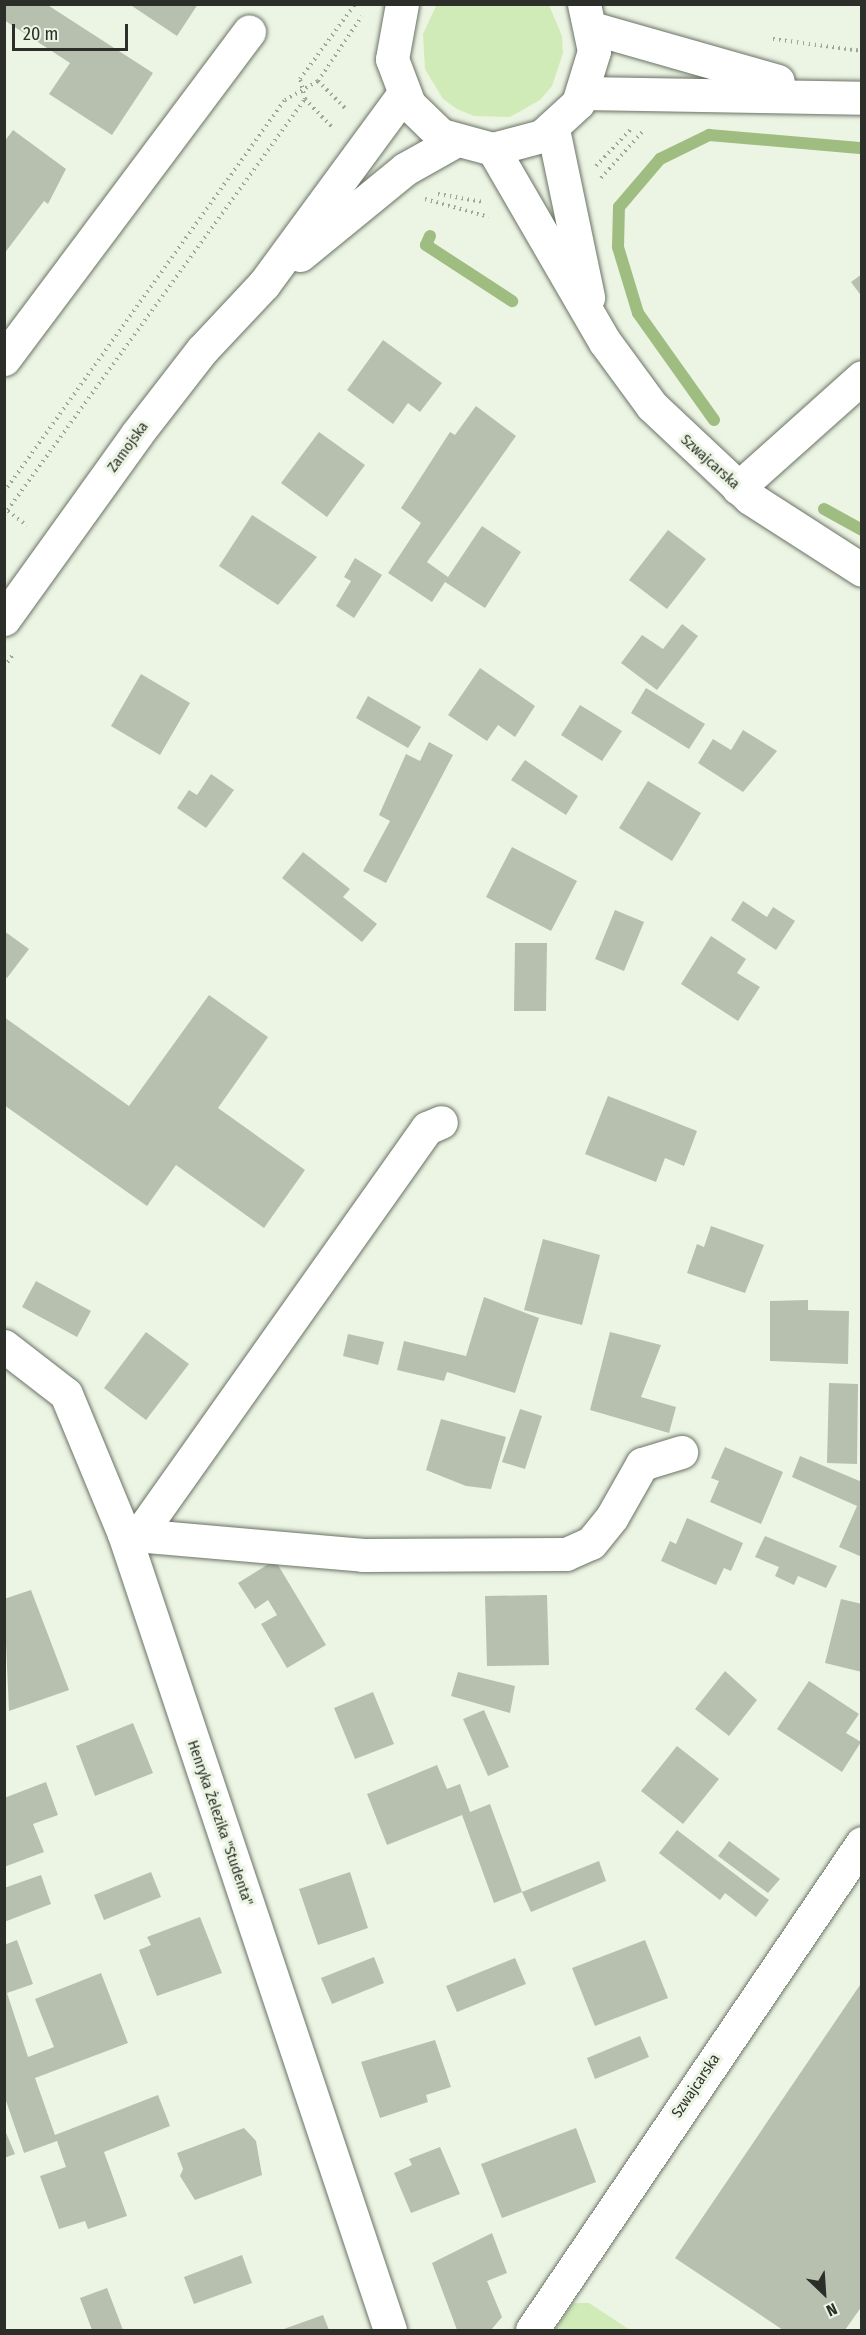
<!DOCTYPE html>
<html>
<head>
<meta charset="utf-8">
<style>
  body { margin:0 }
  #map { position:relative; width:866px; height:2335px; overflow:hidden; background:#ecf5e4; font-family:"Fira Sans Condensed",sans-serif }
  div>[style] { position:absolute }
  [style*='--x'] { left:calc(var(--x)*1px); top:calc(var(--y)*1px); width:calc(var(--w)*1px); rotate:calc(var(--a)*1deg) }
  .green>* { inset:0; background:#d0ebb8 }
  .stream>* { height:12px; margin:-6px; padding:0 6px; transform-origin:6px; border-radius:6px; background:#9fbd81 }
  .building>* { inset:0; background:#b7bfaf }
  .path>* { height:4px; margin-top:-2px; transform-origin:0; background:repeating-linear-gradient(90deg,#9fa699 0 1.5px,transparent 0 6px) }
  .roads { filter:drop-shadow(0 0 2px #6b7365) drop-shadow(0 0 2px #6b7365) }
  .minor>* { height:33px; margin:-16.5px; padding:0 16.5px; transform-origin:16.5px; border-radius:16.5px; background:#fff }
  .major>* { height:33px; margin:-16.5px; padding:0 16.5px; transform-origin:16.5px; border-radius:16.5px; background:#fff }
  span { translate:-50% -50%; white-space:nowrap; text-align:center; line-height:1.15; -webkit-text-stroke:6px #ecf5e4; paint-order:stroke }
  .street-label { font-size:15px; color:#2c2f29 }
  .frame { position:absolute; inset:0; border:6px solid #2c2f29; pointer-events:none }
  .north { position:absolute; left:794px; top:2263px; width:60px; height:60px; -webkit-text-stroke:4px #ecf5e4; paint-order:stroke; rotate:155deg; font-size:16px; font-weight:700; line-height:24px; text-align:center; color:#2c2f29 }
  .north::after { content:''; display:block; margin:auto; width:21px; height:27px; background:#2c2f29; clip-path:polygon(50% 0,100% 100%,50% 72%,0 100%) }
  .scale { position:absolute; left:12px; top:24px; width:116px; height:27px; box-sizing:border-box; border:3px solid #2c2f29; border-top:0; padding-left:8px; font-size:18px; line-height:21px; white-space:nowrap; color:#2c2f29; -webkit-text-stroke:4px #ecf5e4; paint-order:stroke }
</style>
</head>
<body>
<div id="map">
  <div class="green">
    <i style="clip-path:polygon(437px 4px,549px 5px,562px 36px,563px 53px,552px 86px,540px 100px,510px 117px,474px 116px,457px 109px,443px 99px,425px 69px,423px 34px)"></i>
    <i style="clip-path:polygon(573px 2303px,589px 2303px,630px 2330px,555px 2330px)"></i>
  </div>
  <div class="stream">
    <i style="--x:430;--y:236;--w:10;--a:114"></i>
    <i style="--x:426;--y:245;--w:103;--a:33.1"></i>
    <i style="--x:714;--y:420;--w:131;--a:-125.4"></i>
    <i style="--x:638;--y:313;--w:69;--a:-106.9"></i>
    <i style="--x:618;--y:247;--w:40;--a:-88.6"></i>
    <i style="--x:619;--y:207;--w:63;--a:-49.5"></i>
    <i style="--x:660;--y:159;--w:55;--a:-26.1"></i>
    <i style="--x:709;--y:135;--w:154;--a:4.9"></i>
    <i style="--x:824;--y:509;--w:43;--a:28.9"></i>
  </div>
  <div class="building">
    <i style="clip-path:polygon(4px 4px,46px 4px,153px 73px,112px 135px,49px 94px,70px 63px,4px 20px)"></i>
    <i style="clip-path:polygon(129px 4px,198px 4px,177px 36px)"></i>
    <i style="clip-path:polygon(13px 130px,66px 169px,48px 204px,44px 201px,4px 254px,4px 142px)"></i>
    <i style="clip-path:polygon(862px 274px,862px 297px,851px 282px)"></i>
    <i style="clip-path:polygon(383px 340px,442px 383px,420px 412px,408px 403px,393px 424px,347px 390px)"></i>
    <i style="clip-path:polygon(476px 406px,516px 436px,427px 562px,448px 577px,482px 526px,521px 552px,485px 608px,445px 582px,432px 602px,388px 573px,421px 523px,401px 508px,450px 432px,455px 435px)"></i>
    <i style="clip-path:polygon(319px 432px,365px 465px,327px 517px,281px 483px)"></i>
    <i style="clip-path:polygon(252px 515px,317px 557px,278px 605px,219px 566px)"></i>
    <i style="clip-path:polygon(668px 530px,706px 559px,667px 609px,629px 580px)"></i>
    <i style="clip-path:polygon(355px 558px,382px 575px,354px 618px,336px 606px,351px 581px,344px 577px)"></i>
    <i style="clip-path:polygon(682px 624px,698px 636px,657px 690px,621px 663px,642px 635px,663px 649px)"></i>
    <i style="clip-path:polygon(480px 668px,535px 706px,515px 737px,498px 725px,487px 741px,448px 715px)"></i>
    <i style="clip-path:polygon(141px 674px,190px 703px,160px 755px,111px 726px)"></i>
    <i style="clip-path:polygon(646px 688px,705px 724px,689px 749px,631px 713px)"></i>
    <i style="clip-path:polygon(368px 696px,421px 727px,408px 748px,356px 718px)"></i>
    <i style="clip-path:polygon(580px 705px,622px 731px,602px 761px,561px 735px)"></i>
    <i style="clip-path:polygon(743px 730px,777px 751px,743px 792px,698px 763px,713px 739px,731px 750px)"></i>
    <i style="clip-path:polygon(429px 742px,453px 755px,386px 883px,363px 871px,390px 821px,379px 815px,406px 754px,420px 761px)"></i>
    <i style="clip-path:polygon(525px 760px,578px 796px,566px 815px,511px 780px)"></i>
    <i style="clip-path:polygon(211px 774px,234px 790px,206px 828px,177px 808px,189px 790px,197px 795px)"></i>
    <i style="clip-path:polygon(648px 781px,701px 813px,672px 861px,619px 828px)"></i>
    <i style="clip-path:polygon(512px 847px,577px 881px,551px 931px,486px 897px)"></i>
    <i style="clip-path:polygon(303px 852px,350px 889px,343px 897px,377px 924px,362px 942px,282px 878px)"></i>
    <i style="clip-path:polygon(743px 901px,767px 917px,773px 907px,795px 921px,776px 950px,731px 920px)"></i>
    <i style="clip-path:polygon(615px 910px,644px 922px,624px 971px,595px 959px)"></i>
    <i style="clip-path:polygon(4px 931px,29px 949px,7px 978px,4px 976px)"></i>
    <i style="clip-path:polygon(711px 936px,746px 959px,737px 973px,760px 987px,738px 1021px,681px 984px)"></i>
    <i style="clip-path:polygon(515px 943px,547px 943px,546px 1011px,514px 1011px)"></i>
    <i style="clip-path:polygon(209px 995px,268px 1037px,218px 1108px,305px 1170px,264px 1228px,176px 1165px,147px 1206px,4px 1105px,4px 1017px,129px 1106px)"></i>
    <i style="clip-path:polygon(608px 1096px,697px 1131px,684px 1166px,665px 1158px,656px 1182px,585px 1154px)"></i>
    <i style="clip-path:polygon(711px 1226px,764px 1245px,745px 1293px,687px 1273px,697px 1244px,704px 1247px)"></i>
    <i style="clip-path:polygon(543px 1239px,600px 1255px,582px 1325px,524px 1310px)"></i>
    <i style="clip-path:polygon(36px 1281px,91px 1311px,77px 1337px,22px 1307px)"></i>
    <i style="clip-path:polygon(484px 1297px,539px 1318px,515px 1393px,447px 1372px,444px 1381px,397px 1370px,404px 1341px,466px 1356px)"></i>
    <i style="clip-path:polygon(808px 1300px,808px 1310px,849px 1311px,848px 1364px,770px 1361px,770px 1301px)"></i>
    <i style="clip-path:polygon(146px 1332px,189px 1364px,146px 1420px,104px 1388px)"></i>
    <i style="clip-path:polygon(610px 1332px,661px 1345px,641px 1397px,676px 1407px,669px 1433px,590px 1410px)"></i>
    <i style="clip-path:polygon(348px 1334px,384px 1342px,378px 1365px,343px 1356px)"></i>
    <i style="clip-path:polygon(829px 1383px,858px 1384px,857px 1464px,827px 1463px)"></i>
    <i style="clip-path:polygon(520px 1409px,542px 1416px,525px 1469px,502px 1462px)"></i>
    <i style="clip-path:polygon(441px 1419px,506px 1437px,491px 1489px,466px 1486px,426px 1470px)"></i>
    <i style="clip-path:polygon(725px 1447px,783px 1472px,761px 1524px,710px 1502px,719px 1481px,711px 1478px)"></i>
    <i style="clip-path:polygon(800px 1456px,862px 1482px,862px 1557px,839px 1547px,857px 1506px,792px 1477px)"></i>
    <i style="clip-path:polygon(687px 1518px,743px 1543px,731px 1571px,724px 1568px,716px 1585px,661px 1561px,670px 1541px,676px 1544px)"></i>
    <i style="clip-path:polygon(765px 1536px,837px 1566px,826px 1588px,798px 1576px,794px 1585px,775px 1576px,779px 1567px,755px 1557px)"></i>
    <i style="clip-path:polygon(275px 1560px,326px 1645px,287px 1668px,261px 1624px,277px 1615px,268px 1600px,255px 1609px,238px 1583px)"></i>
    <i style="clip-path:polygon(31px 1590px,69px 1690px,9px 1711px,4px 1599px)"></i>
    <i style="clip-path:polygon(547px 1595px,549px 1665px,487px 1666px,485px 1596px)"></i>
    <i style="clip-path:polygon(841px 1599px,862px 1604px,862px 1672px,825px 1663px)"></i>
    <i style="clip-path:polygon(725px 1671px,757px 1700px,729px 1736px,695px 1709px)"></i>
    <i style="clip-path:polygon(458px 1672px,515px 1686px,510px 1713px,451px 1696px)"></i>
    <i style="clip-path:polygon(809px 1681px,859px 1714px,846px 1733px,861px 1742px,842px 1772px,777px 1729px)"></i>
    <i style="clip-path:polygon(373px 1692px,394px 1744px,355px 1759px,334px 1708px)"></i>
    <i style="clip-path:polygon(484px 1710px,509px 1767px,488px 1776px,463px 1719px)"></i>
    <i style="clip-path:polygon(133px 1723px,153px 1773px,95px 1796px,76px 1746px)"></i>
    <i style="clip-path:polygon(677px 1746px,719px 1779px,683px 1824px,641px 1791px)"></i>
    <i style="clip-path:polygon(437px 1765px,447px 1789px,460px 1784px,470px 1812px,490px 1804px,522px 1892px,494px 1903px,462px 1815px,387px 1845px,367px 1794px)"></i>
    <i style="clip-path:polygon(46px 1782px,58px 1815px,33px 1824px,44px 1852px,4px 1867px,4px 1798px)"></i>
    <i style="clip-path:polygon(677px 1830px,769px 1900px,756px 1917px,725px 1893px,720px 1900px,659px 1853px)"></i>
    <i style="clip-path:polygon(729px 1841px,780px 1879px,768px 1893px,718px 1856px)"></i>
    <i style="clip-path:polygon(599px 1861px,606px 1881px,531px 1912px,522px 1892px)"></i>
    <i style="clip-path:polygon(151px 1872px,161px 1897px,104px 1920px,94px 1895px)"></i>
    <i style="clip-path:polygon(350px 1872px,368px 1928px,318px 1945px,299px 1889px)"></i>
    <i style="clip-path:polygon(41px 1875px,51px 1904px,4px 1922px,4px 1888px)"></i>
    <i style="clip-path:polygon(200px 1917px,222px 1973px,157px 1996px,139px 1950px,151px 1945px,147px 1937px)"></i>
    <i style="clip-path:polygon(17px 1940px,33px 1984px,7px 1993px,28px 2057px,54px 2047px,35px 1999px,101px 1973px,128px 2043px,35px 2078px,55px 2135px,158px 2095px,170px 2126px,104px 2152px,127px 2216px,88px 2229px,85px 2221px,59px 2229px,40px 2176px,66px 2167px,57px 2141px,24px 2153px,4px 2095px,4px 1945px)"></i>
    <i style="clip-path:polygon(645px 1940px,668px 1998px,595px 2026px,572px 1968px)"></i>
    <i style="clip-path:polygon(374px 1957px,384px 1983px,332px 2004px,321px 1978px)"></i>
    <i style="clip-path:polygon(515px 1958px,526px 1984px,457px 2012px,446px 1986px)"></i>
    <i style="clip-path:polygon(862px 1982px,862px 2306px,845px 2330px,783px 2330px,675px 2258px)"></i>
    <i style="clip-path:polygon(640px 2036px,649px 2057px,595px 2079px,587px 2058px)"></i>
    <i style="clip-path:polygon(435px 2040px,451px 2087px,426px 2095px,428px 2102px,380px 2118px,361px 2062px)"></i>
    <i style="clip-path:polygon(4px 2128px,15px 2154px,4px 2158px)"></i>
    <i style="clip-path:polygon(244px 2128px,256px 2141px,262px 2175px,195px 2200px,180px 2176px,183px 2169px,177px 2153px)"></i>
    <i style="clip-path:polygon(576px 2128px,596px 2182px,502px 2218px,481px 2164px)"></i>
    <i style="clip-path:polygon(440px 2147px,460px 2194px,411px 2213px,394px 2173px,412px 2165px,409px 2159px)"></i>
    <i style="clip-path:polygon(492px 2233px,507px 2273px,487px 2281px,502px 2317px,491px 2330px,457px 2330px,432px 2263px)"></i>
    <i style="clip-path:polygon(242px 2255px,252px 2283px,194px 2304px,184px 2277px)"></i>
    <i style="clip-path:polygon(107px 2288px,123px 2330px,92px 2330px,80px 2298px)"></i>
    <i style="clip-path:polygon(323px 2315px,329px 2330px,281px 2330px)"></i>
  </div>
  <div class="path">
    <i style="--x:773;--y:39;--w:90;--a:7.7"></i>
    <i style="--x:318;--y:81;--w:41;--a:45"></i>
    <i style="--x:305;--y:99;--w:40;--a:46"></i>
    <i style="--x:596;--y:166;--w:50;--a:-46.6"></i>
    <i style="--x:601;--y:178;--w:63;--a:-48.2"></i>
    <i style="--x:438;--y:194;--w:46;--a:10.1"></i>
    <i style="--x:425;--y:199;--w:66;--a:15.7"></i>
    <i style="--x:4;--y:492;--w:482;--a:-54.4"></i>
    <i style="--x:285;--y:100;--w:38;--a:-30"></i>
    <i style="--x:318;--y:81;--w:78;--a:-55.9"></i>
    <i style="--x:8;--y:511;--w:24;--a:38"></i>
    <i style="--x:4;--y:515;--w:513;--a:-54.11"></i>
    <i style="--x:305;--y:99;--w:21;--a:-104"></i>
    <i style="--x:300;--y:79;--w:93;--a:-53.7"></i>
    <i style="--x:4;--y:667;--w:17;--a:-54"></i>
  </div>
  <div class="roads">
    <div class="minor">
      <i style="--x:553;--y:129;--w:172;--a:78.2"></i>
      <i style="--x:493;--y:149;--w:223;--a:59.9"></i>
      <i style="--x:605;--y:342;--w:79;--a:53.7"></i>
      <i style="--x:652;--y:406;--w:134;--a:43.2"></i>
      <i style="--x:750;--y:498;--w:133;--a:32.7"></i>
      <i style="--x:4;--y:359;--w:409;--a:-53.2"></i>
      <i style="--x:738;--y:488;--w:166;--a:-41.8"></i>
      <i style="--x:4;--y:1346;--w:78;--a:37.7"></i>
      <i style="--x:66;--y:1394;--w:152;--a:67.5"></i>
      <i style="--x:124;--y:1534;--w:839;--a:71.52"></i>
      <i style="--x:124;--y:1534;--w:240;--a:5"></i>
      <i style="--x:363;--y:1555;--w:203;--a:-0.3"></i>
      <i style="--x:566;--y:1554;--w:27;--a:-24"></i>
      <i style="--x:591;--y:1543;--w:33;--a:-51"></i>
      <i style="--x:612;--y:1517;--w:61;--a:-60.5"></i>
      <i style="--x:642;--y:1464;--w:41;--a:-17.1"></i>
      <i style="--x:138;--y:1536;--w:500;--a:-54.7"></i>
      <i style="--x:427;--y:1128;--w:15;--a:-23"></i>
      <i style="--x:532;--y:2330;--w:588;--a:-55.88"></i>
    </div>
    <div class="major">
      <i style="--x:402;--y:4;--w:56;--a:100.3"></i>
      <i style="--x:392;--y:59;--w:48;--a:69.3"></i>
      <i style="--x:409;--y:104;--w:45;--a:44.1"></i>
      <i style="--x:441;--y:135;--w:54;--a:15.1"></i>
      <i style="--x:493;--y:149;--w:51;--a:-14.9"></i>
      <i style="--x:542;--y:136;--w:49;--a:-42.5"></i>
      <i style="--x:578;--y:103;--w:54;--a:-72.9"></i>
      <i style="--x:594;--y:51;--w:48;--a:-102"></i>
      <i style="--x:592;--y:28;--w:193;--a:15.9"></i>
      <i style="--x:584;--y:93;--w:278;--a:1"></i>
      <i style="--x:300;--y:255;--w:136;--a:-39.3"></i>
      <i style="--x:405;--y:169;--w:55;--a:-29.4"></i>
      <i style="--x:4;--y:619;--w:226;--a:-54.3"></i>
      <i style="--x:136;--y:435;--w:108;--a:-52.2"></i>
      <i style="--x:202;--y:350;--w:91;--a:-46.8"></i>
      <i style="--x:264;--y:284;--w:235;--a:-53.7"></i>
    </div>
  </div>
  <div class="street-label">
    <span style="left:128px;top:447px;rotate:-54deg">Zamojska</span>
    <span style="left:710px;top:462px;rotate:42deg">Szwajcarska</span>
    <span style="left:220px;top:1823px;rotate:71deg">Henryka Żelezika "Studenta"</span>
    <span style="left:696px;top:2086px;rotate:-56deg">Szwajcarska</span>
  </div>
  <div class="frame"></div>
  <div class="north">N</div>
  <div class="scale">20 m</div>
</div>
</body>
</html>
